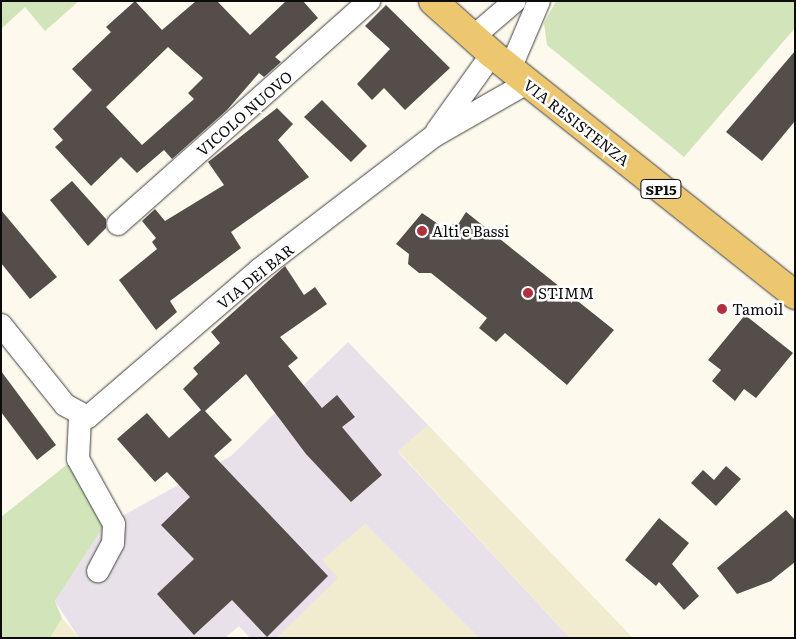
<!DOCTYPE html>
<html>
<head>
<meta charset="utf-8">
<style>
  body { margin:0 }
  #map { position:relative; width:796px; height:639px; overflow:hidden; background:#fdf9ed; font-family:Literata,serif }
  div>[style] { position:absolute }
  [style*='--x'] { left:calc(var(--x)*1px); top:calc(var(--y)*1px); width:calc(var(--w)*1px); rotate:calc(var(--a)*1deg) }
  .industrial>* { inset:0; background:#e9e1ea }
  .farmland>* { inset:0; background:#f1ecd0 }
  .green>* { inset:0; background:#d2e5ba }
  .building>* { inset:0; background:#544d4a }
  .roads { filter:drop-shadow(0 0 1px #3f3f3f) drop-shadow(0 0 1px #3f3f3f) }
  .street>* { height:22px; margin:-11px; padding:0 11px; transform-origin:11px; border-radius:11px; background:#fff }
  .primary>* { height:28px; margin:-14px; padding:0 14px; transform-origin:14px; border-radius:14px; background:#ecc76f }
  .dots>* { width:14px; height:14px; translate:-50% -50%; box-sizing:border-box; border:2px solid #fff; border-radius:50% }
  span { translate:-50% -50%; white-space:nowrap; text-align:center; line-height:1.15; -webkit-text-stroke:5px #fff; paint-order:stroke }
  .shield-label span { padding:1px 4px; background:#fff; border:1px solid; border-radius:4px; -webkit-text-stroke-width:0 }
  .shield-label { font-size:14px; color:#0c0c0c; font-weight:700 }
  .street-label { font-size:15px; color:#0c0c0c }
  .poi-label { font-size:15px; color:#0c0c0c }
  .left { translate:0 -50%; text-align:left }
  .frame { position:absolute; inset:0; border:2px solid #0c0c0c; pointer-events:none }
</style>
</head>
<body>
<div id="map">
  <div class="industrial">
    <i style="clip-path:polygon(348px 342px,428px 425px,398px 452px,570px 638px,479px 638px,365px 524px,339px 578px,277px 638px,250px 638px,239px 626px,225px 638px,79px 638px,55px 601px,104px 526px,231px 456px)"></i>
  </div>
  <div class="farmland">
    <i style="clip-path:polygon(428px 425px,633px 638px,570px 638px,398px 451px)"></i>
    <i style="clip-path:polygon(365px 524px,479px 638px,277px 638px,338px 578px,322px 560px)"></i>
    <i style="clip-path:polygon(62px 618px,79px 638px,50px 638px)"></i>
  </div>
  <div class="green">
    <i style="clip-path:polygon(1px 1px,79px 1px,45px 31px,25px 7px,1px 29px)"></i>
    <i style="clip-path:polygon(556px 1px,795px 1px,795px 28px,684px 157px,547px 45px,544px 23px)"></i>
    <i style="clip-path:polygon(69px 463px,104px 526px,55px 601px,62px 618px,50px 638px,1px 638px,1px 517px)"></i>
  </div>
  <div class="building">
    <i style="clip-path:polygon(evenodd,135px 1px,162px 30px,196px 1px,217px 1px,250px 35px,286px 1px,303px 1px,318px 18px,275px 57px,281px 62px,264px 77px,259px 73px,227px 110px,172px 159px,164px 150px,137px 173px,121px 157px,91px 186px,55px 147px,63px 140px,53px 129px,92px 90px,72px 69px,111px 32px,106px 27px,135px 1px,168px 47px,203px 78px,188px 93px,194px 99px,142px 145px,106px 107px,168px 47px)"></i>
    <i style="clip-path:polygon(386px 5px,450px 68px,405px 110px,384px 88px,372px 100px,357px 84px,390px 49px,365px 26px)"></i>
    <i style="clip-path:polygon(795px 51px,795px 121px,762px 161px,726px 132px)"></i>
    <i style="clip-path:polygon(322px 100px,367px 146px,351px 162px,304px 117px)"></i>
    <i style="clip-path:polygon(277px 108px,293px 124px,278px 140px,309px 177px,231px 232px,241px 248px,170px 301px,177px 312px,156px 330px,119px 280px,157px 249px,152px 242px,156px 238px,142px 221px,155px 209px,165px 221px,224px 185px,208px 162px)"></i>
    <i style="clip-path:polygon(72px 181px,106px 219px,106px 228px,88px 246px,50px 200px)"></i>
    <i style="clip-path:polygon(1px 210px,57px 277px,30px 299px,1px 263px)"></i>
    <i style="clip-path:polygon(466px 212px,614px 330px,567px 385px,505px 333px,496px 342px,479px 328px,487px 318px,431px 273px,419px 273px,408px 264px,409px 254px,396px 244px,422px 213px,441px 226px,459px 223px)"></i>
    <i style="clip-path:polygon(285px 266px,304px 295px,315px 287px,327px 304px,280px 337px,298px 358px,288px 366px,322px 408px,337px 395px,355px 417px,342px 427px,382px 475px,351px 502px,306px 454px,246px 374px,205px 411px,232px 440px,214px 456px,328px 576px,267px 637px,232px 600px,194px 635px,157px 594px,194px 559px,161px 525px,190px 497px,167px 472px,155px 482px,117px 439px,147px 413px,169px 438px,201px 410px,183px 389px,198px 374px,193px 368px,220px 343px,211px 332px)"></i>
    <i style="clip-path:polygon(745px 315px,793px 353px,756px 398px,744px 389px,735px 401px,712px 381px,721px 370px,708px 360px)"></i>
    <i style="clip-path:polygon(1px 371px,56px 445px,37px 460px,1px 412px)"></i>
    <i style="clip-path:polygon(726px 466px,741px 479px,716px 506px,691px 483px,703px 470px,714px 480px)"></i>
    <i style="clip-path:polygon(786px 510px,795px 520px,795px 562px,771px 581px,737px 594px,717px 568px)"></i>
    <i style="clip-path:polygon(659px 518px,689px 543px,672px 564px,699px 596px,684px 610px,659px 582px,656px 586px,625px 560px)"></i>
  </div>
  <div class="roads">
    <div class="street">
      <i style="--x:473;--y:37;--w:55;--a:-40.6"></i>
      <i style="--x:510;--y:69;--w:74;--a:-66.9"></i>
      <i style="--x:437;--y:131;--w:95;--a:-54.5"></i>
      <i style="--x:118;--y:224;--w:336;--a:-41.6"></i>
      <i style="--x:1;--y:325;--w:102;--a:51.3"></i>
      <i style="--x:65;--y:405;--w:26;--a:28"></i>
      <i style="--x:88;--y:417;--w:227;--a:-40.7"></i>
      <i style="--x:260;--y:269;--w:219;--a:-37.4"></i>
      <i style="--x:434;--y:136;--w:107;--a:-29.7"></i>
      <i style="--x:80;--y:417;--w:42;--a:92.7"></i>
      <i style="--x:78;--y:459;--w:74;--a:61"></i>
      <i style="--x:114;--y:524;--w:19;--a:93"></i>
      <i style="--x:113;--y:543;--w:32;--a:118"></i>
    </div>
    <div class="primary">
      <i style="--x:433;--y:1;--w:79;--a:41.9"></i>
      <i style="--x:492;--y:54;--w:387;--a:38.5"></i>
    </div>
  </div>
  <div class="dots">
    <i style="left:422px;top:231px;background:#b0313e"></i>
    <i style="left:528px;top:293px;background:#b0313e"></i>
    <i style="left:722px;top:309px;background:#b0313e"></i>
  </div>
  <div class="shield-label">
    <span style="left:661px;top:189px">SP15</span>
  </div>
  <div class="street-label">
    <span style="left:244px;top:113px;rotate:-41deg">VICOLO NUOVO</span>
    <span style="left:577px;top:122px;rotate:38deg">VIA RESISTENZA</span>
    <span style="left:255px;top:276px;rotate:-39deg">VIA DEI BAR</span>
  </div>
  <div class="poi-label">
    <span class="left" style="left:432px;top:231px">Alti e Bassi</span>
    <span class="left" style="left:538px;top:293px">STIMM</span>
    <span class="left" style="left:732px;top:309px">Tamoil</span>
  </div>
  <div class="frame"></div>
</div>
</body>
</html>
